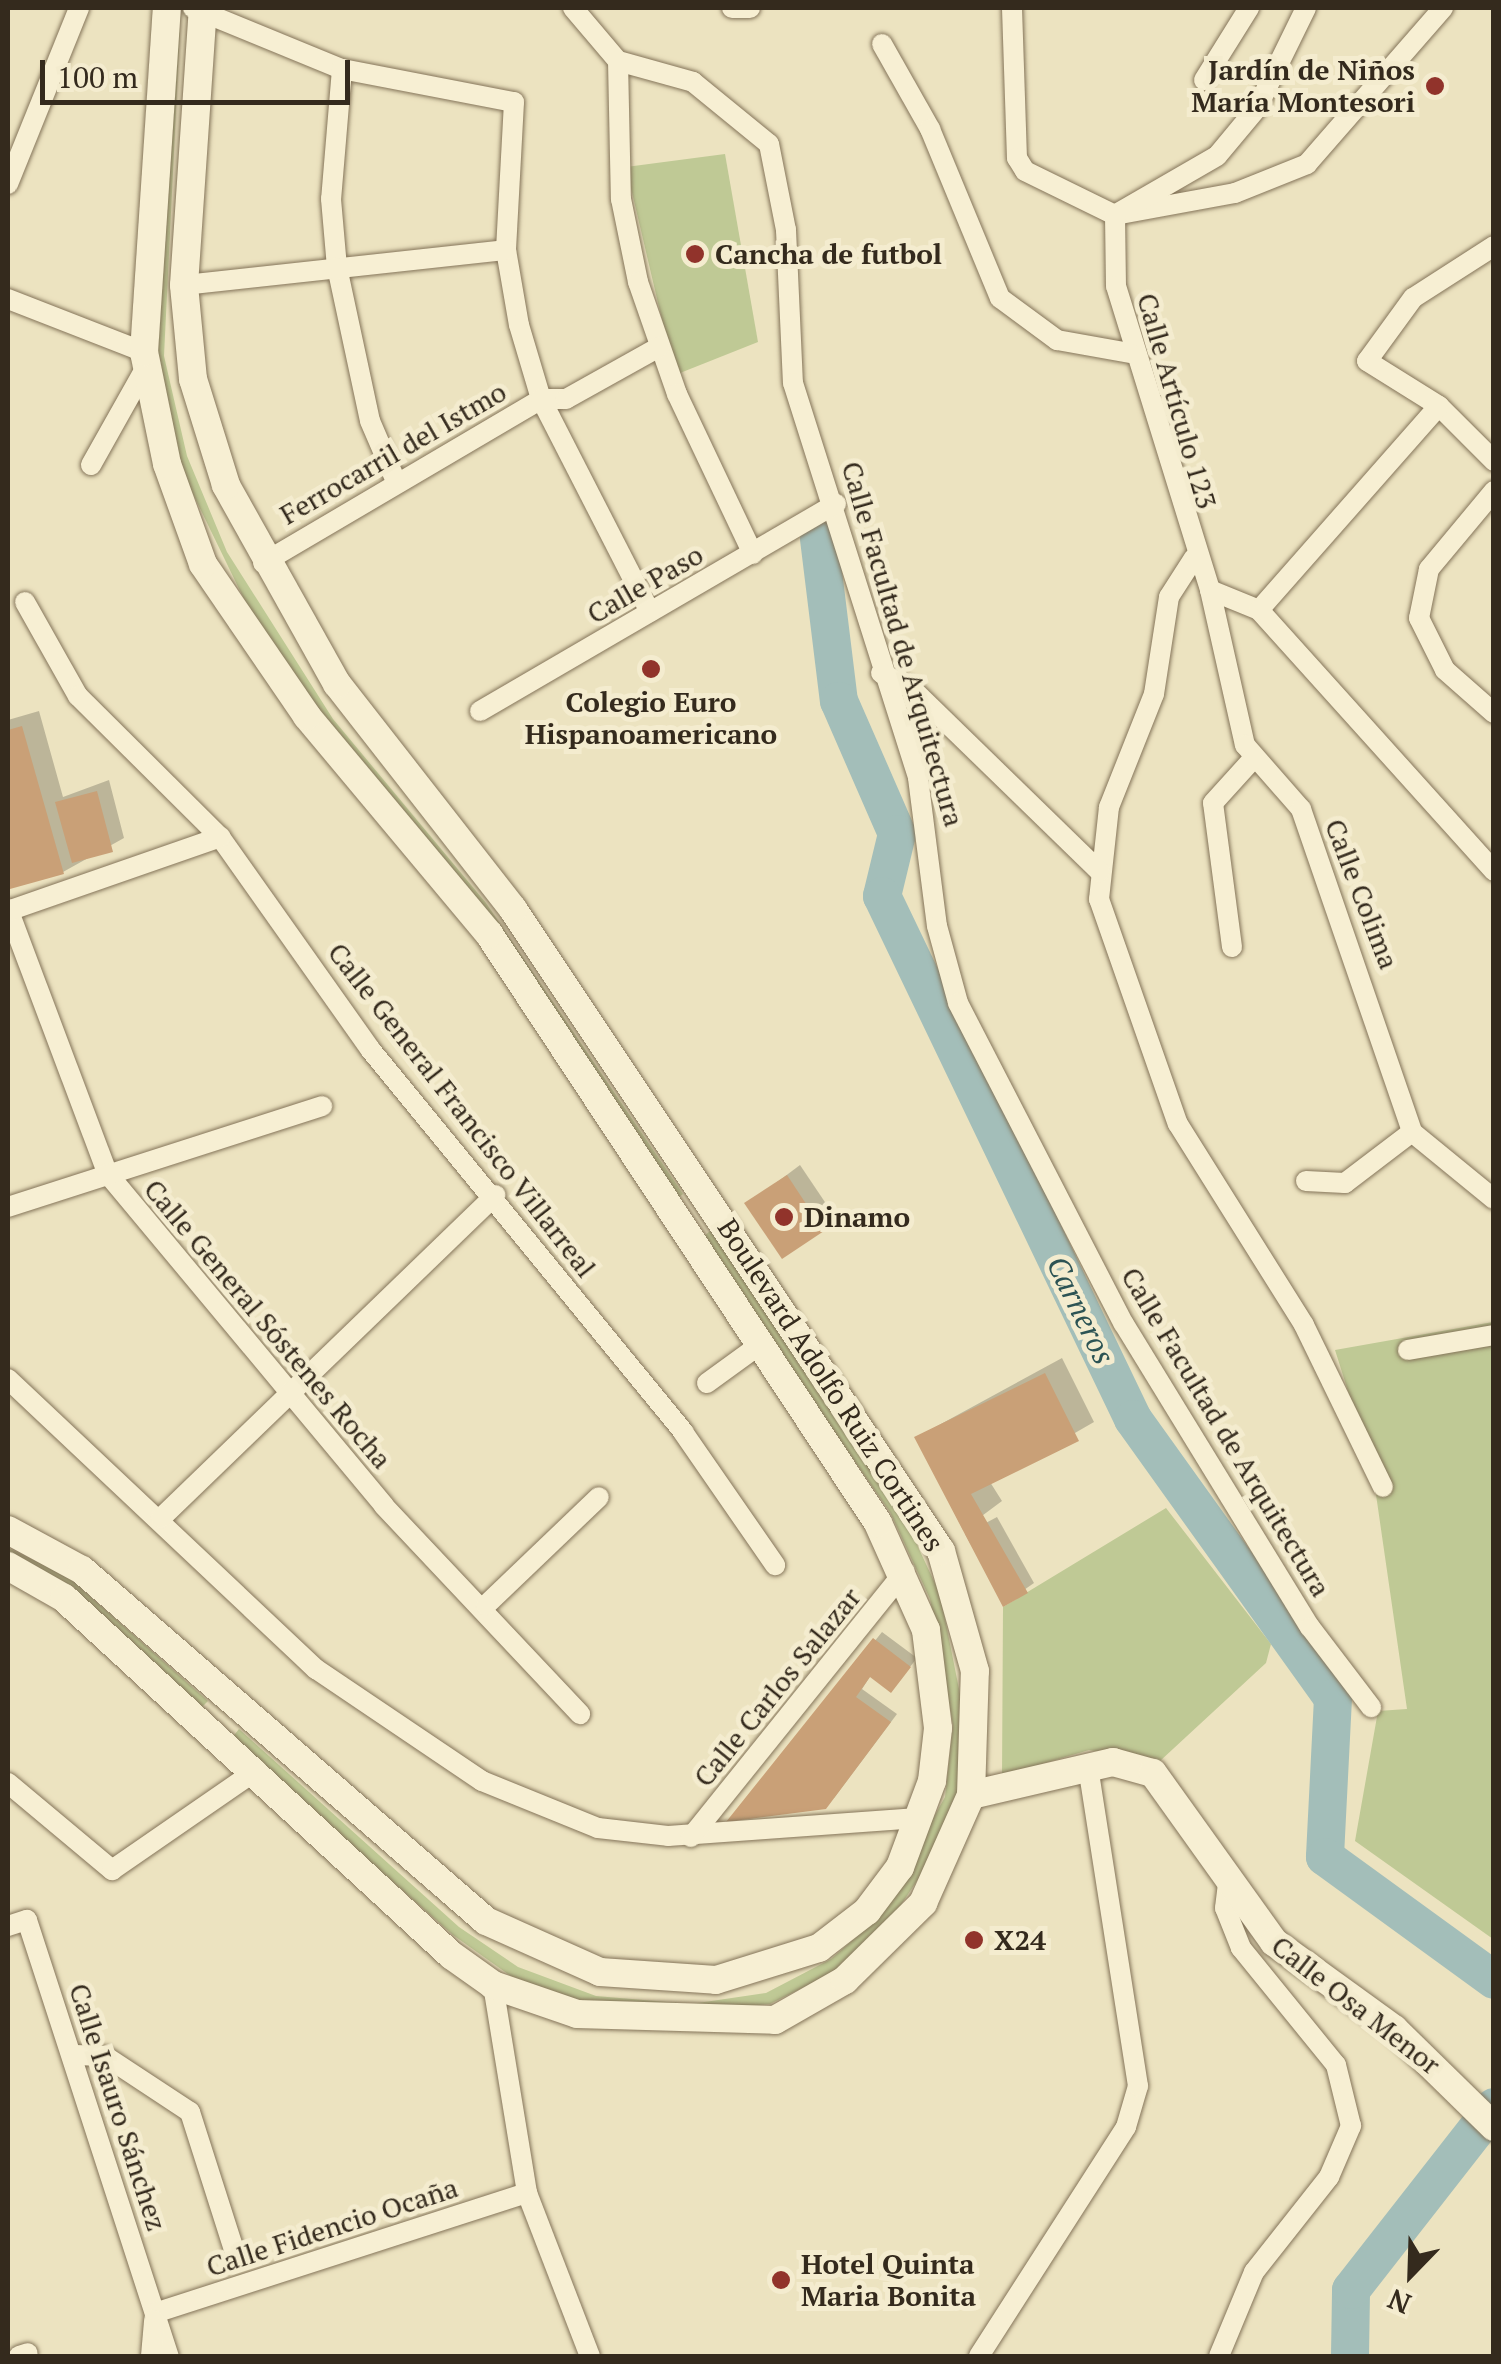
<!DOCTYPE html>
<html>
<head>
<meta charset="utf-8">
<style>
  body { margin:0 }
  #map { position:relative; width:1501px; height:2364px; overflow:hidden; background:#ece3c0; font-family:"PT Serif",serif }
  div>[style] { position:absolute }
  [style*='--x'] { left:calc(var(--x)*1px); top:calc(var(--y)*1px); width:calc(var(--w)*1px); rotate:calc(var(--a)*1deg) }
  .green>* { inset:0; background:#bfc995 }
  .shadow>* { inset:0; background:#0003 }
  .river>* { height:38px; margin:-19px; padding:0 19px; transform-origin:19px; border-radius:19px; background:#a3beb9 }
  .building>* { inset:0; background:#c9a077 }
  .roads { filter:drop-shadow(0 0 2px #847459) drop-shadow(0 0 2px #847459) }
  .street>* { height:20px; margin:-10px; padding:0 10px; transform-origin:10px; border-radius:10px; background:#f7efd3 }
  .secondary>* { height:28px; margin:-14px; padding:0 14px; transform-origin:14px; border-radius:14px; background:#f7efd3 }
  .dots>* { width:28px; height:28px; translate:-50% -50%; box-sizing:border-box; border:5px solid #f4eccf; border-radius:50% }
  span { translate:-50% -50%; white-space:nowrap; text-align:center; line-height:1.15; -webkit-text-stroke:10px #f4eccf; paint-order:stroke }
  .poi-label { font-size:28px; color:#342a1d; font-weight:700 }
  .right { translate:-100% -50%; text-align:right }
  .left { translate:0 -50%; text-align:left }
  .street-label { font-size:28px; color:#342a1d }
  .water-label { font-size:30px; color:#2c5354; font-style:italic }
  .frame { position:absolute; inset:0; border:10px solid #342a1d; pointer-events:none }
  .north { position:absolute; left:1361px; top:2224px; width:100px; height:100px; -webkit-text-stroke:8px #f4eccf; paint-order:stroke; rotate:203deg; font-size:28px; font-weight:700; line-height:40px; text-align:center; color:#342a1d }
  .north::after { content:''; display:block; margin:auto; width:35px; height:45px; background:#342a1d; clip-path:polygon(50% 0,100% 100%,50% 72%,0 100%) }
  .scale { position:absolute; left:40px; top:60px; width:310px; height:45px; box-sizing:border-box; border:5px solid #342a1d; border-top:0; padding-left:12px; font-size:30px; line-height:35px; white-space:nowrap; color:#342a1d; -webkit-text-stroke:8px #f4eccf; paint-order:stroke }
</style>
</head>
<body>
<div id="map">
  <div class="green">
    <i style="clip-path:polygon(169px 26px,180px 28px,164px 356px,187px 456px,227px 552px,333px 719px,486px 903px,683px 1194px,673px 1202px,261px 634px,176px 459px,154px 357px)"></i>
    <i style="clip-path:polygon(725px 154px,758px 342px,675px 375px,626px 167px)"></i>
    <i style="clip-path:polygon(711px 1230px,898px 1504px,940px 1594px,966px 1724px,957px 1799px,936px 1852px,887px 1926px,838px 1970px,770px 2004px,691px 2012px,594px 2005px,515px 1979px,453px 1935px,231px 1739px,239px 1729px,459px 1927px,518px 1967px,596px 1996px,691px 2004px,766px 1993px,831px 1959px,877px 1919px,945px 1797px,953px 1725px,930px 1599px,890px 1512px,700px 1240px)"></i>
    <i style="clip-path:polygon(1493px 1322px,1493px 1939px,1355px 1841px,1378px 1711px,1407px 1709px,1372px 1467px,1335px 1350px)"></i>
    <i style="clip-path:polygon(1166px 1508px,1271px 1644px,1266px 1663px,1160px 1761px,1089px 1750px,1002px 1776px,1003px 1607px)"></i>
    <i style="clip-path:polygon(8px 1548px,67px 1576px,208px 1701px,201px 1708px,8px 1559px)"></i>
  </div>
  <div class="shadow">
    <i style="clip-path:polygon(39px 711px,63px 797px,109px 780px,124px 838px,63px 872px,12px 886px,8px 720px)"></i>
    <i style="clip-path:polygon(800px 1165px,835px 1217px,822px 1230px,748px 1204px)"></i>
    <i style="clip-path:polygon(1062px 1358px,1094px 1422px,990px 1482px,1002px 1501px,963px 1530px,917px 1437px)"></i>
    <i style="clip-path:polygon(997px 1517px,1034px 1583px,1004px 1604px,965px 1534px)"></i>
    <i style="clip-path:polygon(882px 1632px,917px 1658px,898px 1682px,871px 1675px,862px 1689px,897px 1714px,834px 1798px,732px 1819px)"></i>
  </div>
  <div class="river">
    <i style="--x:819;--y:539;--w:163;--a:83"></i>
    <i style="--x:839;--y:701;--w:145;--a:66.4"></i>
    <i style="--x:897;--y:834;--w:64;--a:103.6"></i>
    <i style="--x:882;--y:896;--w:580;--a:64.36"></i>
    <i style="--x:1133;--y:1419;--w:343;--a:54.4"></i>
    <i style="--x:1333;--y:1698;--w:159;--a:92.9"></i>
    <i style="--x:1325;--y:1857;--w:209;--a:36"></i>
    <i style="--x:1350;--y:2356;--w:66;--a:-89.1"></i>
    <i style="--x:1351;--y:2290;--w:232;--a:-52"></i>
  </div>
  <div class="building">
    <i style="clip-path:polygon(22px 726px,64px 874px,10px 889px,8px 730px)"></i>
    <i style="clip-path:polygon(97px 791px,113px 852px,72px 863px,55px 802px)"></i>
    <i style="clip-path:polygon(787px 1175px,824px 1231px,782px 1259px,744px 1203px)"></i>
    <i style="clip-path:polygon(1045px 1373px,1079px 1441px,971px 1494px,1028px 1593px,1003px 1607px,914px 1437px)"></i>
    <i style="clip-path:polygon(873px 1638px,911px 1667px,891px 1693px,870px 1677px,856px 1697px,891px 1722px,826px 1809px,726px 1822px)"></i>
  </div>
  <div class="roads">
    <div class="street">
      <i style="--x:193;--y:8;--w:161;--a:22.3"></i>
      <i style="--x:342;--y:69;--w:175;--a:10.9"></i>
      <i style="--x:514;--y:102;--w:148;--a:93.1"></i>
      <i style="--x:506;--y:250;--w:76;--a:80.2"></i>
      <i style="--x:519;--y:325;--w:77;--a:73.4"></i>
      <i style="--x:541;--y:399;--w:239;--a:62.9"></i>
      <i style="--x:573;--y:8;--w:70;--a:49.7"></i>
      <i style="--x:618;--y:61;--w:138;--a:88.8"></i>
      <i style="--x:621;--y:199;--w:85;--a:78.4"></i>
      <i style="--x:638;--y:282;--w:119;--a:70.8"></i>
      <i style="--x:677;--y:394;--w:177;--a:64.6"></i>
      <i style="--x:732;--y:8;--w:18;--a:0"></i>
      <i style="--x:1012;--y:8;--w:150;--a:88.1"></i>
      <i style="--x:1017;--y:158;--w:15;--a:58"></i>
      <i style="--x:1025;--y:171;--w:100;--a:26.1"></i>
      <i style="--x:1115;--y:215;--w:122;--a:-10.4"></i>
      <i style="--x:1235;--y:193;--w:78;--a:-21.9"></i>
      <i style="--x:1307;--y:164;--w:207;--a:-48.9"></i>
      <i style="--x:1306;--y:8;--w:111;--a:116.1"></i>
      <i style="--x:1257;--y:108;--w:62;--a:129.8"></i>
      <i style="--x:1217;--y:156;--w:118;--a:150"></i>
      <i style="--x:1115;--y:215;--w:71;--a:89.2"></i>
      <i style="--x:1116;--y:286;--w:318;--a:72.8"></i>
      <i style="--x:1210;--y:590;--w:159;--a:77.3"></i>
      <i style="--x:1245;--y:745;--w:85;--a:48.8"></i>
      <i style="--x:1301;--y:809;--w:342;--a:71"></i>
      <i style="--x:1412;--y:1132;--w:106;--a:39.3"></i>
      <i style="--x:882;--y:44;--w:98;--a:60.5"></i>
      <i style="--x:930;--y:129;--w:183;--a:67.5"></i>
      <i style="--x:1000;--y:298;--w:71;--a:36.4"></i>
      <i style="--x:1057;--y:340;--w:74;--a:10.1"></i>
      <i style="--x:618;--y:61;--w:78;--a:15.6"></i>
      <i style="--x:693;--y:82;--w:98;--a:39.2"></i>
      <i style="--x:769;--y:144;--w:88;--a:78.8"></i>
      <i style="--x:786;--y:230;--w:153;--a:87.4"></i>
      <i style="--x:793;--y:383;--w:414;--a:72.4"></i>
      <i style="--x:918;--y:778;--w:149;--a:82.7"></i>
      <i style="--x:937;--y:926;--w:80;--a:74.7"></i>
      <i style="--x:958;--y:1003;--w:361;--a:62.7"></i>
      <i style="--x:1124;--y:1324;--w:356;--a:58.5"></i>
      <i style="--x:1310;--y:1627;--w:101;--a:52.7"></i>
      <i style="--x:342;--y:69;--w:130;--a:94.8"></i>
      <i style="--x:331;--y:199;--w:68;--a:85"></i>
      <i style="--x:337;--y:267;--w:157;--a:77.9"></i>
      <i style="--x:370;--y:421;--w:63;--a:66.7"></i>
      <i style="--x:1204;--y:80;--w:85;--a:-58"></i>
      <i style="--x:8;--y:184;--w:190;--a:-68"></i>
      <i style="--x:1494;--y:246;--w:96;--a:147.3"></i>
      <i style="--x:1413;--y:298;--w:78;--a:126.1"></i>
      <i style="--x:1367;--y:361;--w:85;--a:32"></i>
      <i style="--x:1439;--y:406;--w:78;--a:45"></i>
      <i style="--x:184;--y:285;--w:324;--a:-6.2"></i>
      <i style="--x:8;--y:299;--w:146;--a:21.3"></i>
      <i style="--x:91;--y:465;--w:112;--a:-60.7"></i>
      <i style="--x:1494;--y:491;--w:102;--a:129.8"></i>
      <i style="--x:1429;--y:569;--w:50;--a:101.5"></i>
      <i style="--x:1419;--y:618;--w:58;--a:63.4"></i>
      <i style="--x:1445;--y:670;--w:65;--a:41.3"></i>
      <i style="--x:1194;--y:558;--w:46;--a:122.7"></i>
      <i style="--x:1169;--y:597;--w:98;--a:98.8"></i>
      <i style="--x:1154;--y:694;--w:122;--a:111.7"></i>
      <i style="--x:1109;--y:807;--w:93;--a:96.2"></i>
      <i style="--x:1099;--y:899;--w:238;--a:70.7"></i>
      <i style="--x:1178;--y:1124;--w:237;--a:57.9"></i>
      <i style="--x:1304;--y:1325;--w:180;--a:64"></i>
      <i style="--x:263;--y:563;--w:323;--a:-30.5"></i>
      <i style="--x:541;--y:399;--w:25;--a:0"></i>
      <i style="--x:566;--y:399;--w:107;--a:-29.2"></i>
      <i style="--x:1210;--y:590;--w:53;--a:22.2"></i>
      <i style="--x:1259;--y:610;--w:351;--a:48"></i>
      <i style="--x:25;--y:602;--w:108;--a:60.6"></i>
      <i style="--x:78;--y:696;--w:200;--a:44.8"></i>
      <i style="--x:220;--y:837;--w:260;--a:54.7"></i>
      <i style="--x:370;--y:1049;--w:495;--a:50.7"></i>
      <i style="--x:683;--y:1432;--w:162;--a:55.3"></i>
      <i style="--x:1259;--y:610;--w:272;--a:-48.6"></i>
      <i style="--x:881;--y:673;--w:35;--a:27"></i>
      <i style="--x:912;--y:689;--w:262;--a:44.2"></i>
      <i style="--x:480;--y:711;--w:412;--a:-30.2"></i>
      <i style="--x:8;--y:909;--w:282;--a:69.4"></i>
      <i style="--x:107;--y:1173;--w:433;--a:50.2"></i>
      <i style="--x:384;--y:1506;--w:286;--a:46.7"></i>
      <i style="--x:8;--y:911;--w:225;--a:-19.2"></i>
      <i style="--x:1232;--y:947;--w:145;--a:-97.5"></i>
      <i style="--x:1213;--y:803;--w:58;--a:-47.8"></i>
      <i style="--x:1306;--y:1181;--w:39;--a:3"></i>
      <i style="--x:1345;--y:1183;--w:84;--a:-37.3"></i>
      <i style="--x:8;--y:1207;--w:330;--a:-17.8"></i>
      <i style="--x:1408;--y:1350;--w:87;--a:-9.9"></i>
      <i style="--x:8;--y:1379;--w:423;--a:43.3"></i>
      <i style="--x:316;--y:1669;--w:200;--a:34"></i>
      <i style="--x:482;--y:1781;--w:125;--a:22.1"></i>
      <i style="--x:598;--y:1828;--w:70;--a:6.5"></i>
      <i style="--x:668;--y:1836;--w:254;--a:-4.1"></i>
      <i style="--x:707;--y:1383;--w:63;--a:-36"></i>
      <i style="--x:161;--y:1518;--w:465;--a:-44"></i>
      <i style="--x:486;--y:1605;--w:156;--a:-43.7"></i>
      <i style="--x:8;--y:1783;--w:136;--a:39.9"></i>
      <i style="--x:112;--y:1870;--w:176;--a:-34.6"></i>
      <i style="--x:691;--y:1837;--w:341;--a:-51.2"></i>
      <i style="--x:8;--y:1926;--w:20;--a:-18"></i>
      <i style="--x:27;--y:1920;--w:459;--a:72"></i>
      <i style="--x:493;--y:1985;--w:211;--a:80.7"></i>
      <i style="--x:527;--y:2193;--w:175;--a:68.9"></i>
      <i style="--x:75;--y:2055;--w:30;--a:2"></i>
      <i style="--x:105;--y:2056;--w:102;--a:33.4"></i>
      <i style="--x:190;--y:2112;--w:148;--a:72.3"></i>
      <i style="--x:155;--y:2313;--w:391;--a:-17.9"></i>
      <i style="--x:19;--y:2356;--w:9;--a:-18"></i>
      <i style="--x:151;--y:2356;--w:36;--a:-85"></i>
      <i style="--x:979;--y:2356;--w:272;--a:-57.3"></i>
      <i style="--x:1126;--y:2127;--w:43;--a:-73.7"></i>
      <i style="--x:1138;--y:2086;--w:323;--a:-98.9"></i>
      <i style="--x:1219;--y:2356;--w:91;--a:-67.4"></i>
      <i style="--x:1254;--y:2272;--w:121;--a:-51.7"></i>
      <i style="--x:1329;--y:2177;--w:56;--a:-66.7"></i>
      <i style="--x:1351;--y:2126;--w:63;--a:-103.8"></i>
      <i style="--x:1336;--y:2065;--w:151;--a:-129.1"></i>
      <i style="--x:1241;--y:1948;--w:43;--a:-111.8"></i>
      <i style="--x:1225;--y:1908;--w:32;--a:-83"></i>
    </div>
    <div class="secondary">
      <i style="--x:8;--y:1530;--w:84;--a:28.4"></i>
      <i style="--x:82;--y:1570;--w:535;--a:40.98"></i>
      <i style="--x:486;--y:1921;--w:125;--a:24.1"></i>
      <i style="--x:600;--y:1972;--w:116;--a:3.9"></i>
      <i style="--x:716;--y:1980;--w:108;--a:-17.3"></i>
      <i style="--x:819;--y:1948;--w:61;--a:-37.6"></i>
      <i style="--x:867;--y:1911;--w:55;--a:-53.1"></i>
      <i style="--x:900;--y:1867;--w:92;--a:-69.6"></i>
      <i style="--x:932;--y:1781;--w:53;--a:-83.5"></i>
      <i style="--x:938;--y:1728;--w:99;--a:-97"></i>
      <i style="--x:926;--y:1630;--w:117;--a:-114.2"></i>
      <i style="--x:878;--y:1523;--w:706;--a:-123.44"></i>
      <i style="--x:489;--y:934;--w:284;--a:-129.9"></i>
      <i style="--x:307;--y:716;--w:184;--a:-124.4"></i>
      <i style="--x:203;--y:564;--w:106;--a:-109.8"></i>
      <i style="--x:167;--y:464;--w:114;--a:-101.6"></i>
      <i style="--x:144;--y:352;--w:345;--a:-86.2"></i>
      <i style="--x:8;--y:1566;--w:64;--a:29.7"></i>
      <i style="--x:64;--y:1598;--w:527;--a:42.69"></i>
      <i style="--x:451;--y:1955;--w:52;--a:35.5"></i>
      <i style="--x:493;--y:1985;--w:89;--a:19"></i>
      <i style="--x:577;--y:2014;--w:198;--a:1.7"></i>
      <i style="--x:775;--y:2020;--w:81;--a:-29.7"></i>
      <i style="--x:845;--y:1980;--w:110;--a:-44.6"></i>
      <i style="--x:923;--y:1903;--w:118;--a:-66"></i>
      <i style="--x:971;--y:1795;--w:124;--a:-88.2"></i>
      <i style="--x:975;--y:1671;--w:125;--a:-105.8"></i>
      <i style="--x:941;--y:1551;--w:772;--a:-123.69"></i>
      <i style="--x:513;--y:909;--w:286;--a:-128"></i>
      <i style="--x:337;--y:684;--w:228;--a:-119.2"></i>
      <i style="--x:226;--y:485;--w:111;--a:-107.3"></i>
      <i style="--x:193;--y:379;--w:94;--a:-95.5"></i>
      <i style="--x:184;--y:285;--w:278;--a:-86.1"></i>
      <i style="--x:971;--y:1795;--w:146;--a:-13.1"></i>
      <i style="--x:1113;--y:1762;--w:41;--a:15.4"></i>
      <i style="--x:1153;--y:1773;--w:208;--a:54.4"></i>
      <i style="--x:1274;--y:1942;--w:148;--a:35.9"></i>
      <i style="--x:1394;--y:2029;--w:140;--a:44.4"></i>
    </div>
  </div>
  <div class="dots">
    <i style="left:1435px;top:86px;background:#91332b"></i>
    <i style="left:695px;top:254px;background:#91332b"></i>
    <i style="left:651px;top:669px;background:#91332b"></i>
    <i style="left:784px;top:1217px;background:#91332b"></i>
    <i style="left:974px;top:1940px;background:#91332b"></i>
    <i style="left:781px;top:2280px;background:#91332b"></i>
  </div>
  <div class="poi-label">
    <span class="right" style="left:1415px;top:86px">Jardín de Niños<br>María Montesori</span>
    <span class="left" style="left:715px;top:254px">Cancha de futbol</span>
    <span style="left:651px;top:718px">Colegio Euro<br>Hispanoamericano</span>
    <span class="left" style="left:804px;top:1217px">Dinamo</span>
    <span class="left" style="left:994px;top:1940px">X24</span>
    <span class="left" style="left:801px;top:2280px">Hotel Quinta<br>Maria Bonita</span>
  </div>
  <div class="street-label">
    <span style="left:1177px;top:401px;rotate:74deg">Calle Artículo 123</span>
    <span style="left:393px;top:453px;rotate:-30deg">Ferrocarril del Istmo</span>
    <span style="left:645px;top:584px;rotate:-30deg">Calle Paso</span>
    <span style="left:903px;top:644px;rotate:74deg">Calle Facultad de Arquitectura</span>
    <span style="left:1362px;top:894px;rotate:69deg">Calle Colima</span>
    <span style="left:462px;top:1110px;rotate:52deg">Calle General Francisco Villarreal</span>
    <span style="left:268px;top:1324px;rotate:50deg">Calle General Sóstenes Rocha</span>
    <span style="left:831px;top:1385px;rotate:57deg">Boulevard Adolfo Ruiz Cortines</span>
    <span style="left:1226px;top:1432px;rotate:59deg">Calle Facultad de Arquitectura</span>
    <span style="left:777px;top:1687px;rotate:-51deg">Calle Carlos Salazar</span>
    <span style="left:1356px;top:2005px;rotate:38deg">Calle Osa Menor</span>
    <span style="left:118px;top:2107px;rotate:72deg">Calle Isauro Sánchez</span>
    <span style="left:332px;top:2227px;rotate:-18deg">Calle Fidencio Ocaña</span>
  </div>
  <div class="water-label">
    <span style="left:1081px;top:1310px;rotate:64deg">Carneros</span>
  </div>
  <div class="frame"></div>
  <div class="north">N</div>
  <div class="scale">100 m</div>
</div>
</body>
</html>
